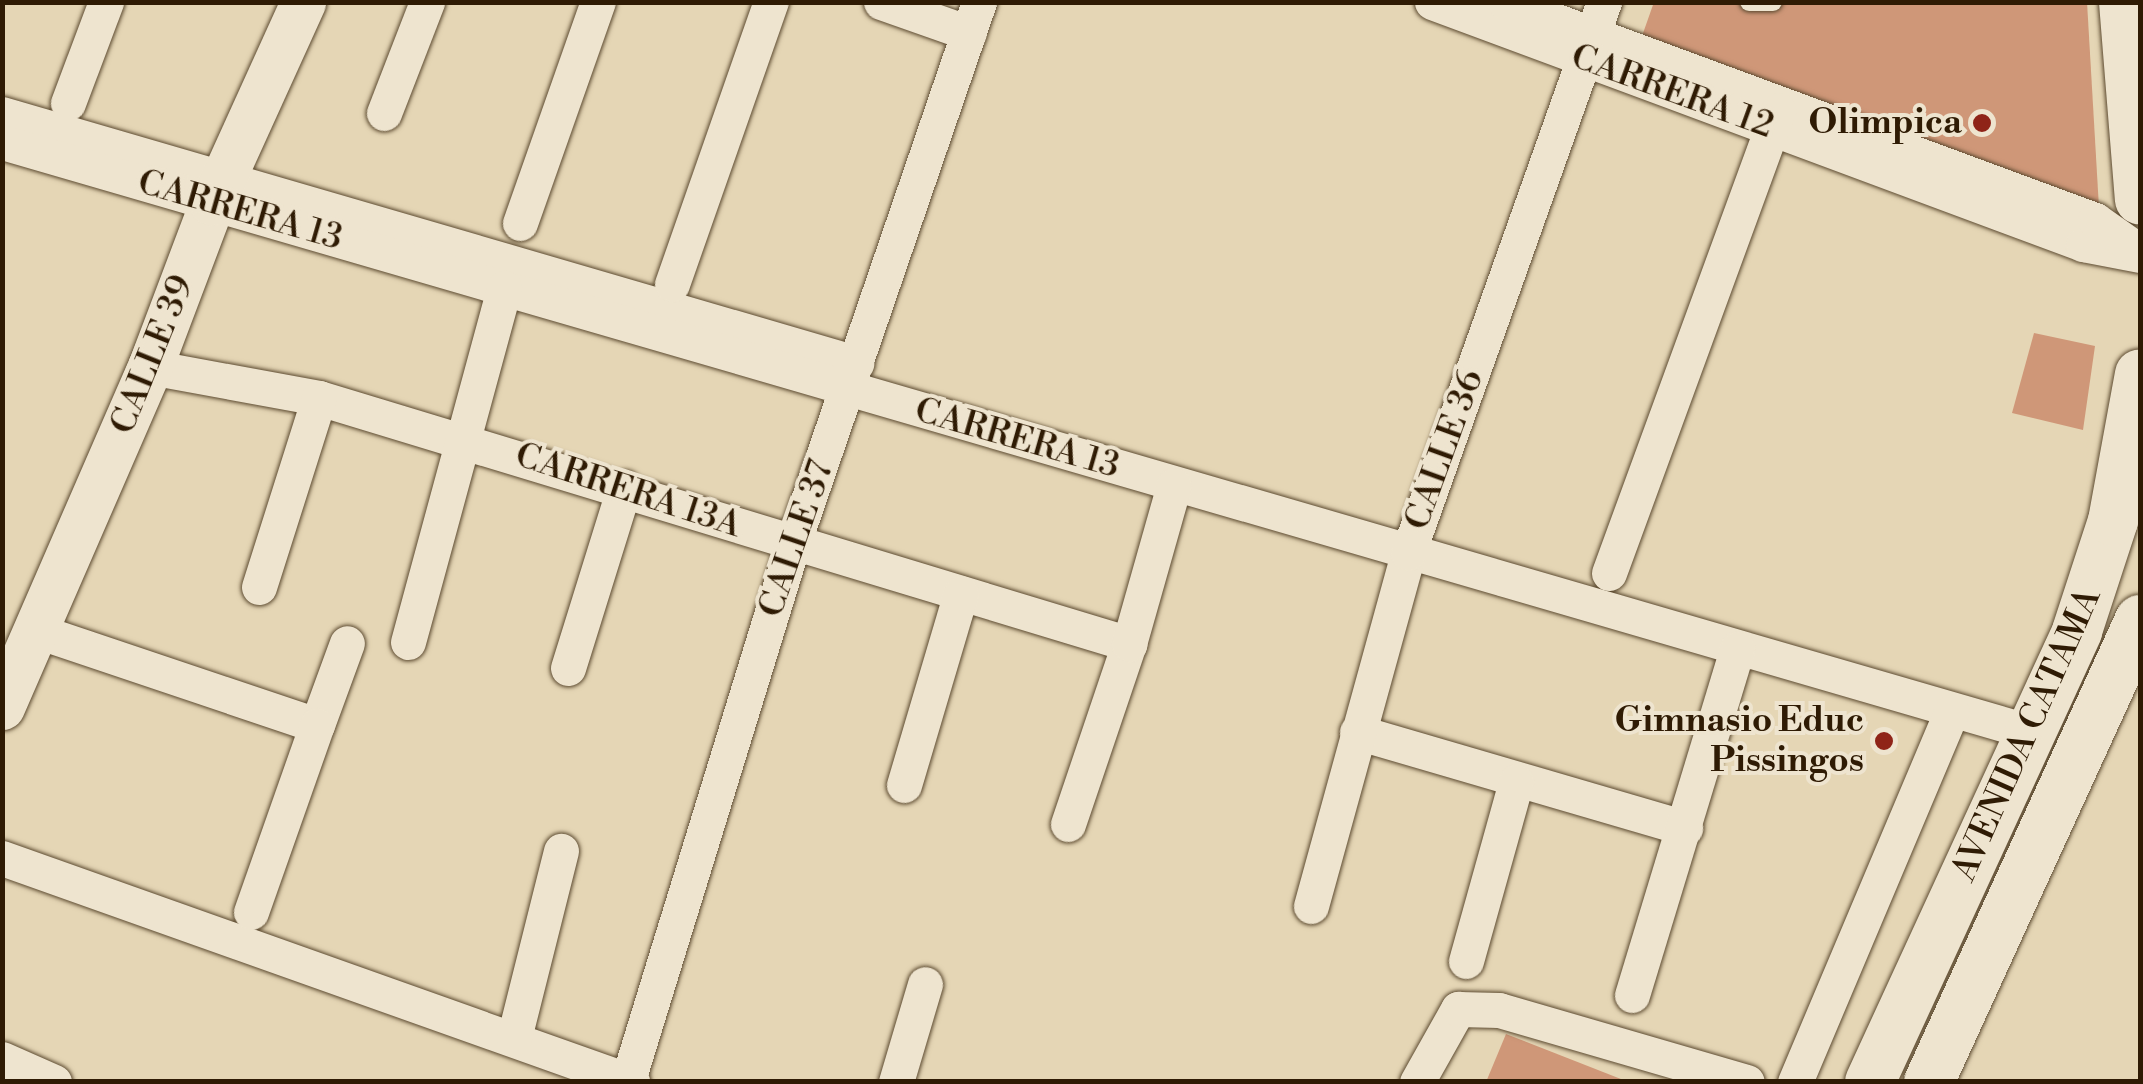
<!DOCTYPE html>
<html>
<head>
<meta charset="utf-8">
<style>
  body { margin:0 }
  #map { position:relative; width:2143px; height:1084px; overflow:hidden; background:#e5d6b5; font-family:"Libre Bodoni",serif }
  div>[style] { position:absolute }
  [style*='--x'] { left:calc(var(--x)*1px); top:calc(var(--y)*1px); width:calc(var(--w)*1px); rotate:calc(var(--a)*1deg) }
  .building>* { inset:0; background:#cf9778 }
  .roads { filter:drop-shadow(0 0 2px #5c4a30) drop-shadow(0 0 2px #5c4a30) }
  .service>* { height:18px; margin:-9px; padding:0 9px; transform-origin:9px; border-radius:9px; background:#eee4cf }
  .minor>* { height:35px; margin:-17.5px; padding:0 17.5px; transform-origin:17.5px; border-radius:17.5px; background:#eee4cf }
  .tertiary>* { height:45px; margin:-22.5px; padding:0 22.5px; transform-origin:22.5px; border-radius:22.5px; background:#eee4cf }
  .secondary>* { height:50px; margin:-25px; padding:0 25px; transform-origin:25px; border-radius:25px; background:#eee4cf }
  .dots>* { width:28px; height:28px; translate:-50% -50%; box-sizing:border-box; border:5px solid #eee4cf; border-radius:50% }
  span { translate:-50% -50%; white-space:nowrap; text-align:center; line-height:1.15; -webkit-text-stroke:8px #eee4cf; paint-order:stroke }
  .street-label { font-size:35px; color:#2f1b04 }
  .poi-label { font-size:35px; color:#2f1b04; font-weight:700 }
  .right { translate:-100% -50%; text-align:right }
  .frame { position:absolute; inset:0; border:5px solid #2f1b04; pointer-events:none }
</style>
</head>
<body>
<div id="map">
  <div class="building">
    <i style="clip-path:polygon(1654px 2px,2087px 2px,2099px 208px,1641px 39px)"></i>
    <i style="clip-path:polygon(2034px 333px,2095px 346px,2083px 430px,2012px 413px)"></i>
    <i style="clip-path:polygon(1506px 1034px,1626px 1081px,1626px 1082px,1486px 1082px)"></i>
  </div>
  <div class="roads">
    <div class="service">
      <i style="--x:1749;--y:2;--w:24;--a:0"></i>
    </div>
    <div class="minor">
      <i style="--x:881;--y:2;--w:93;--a:19.4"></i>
      <i style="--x:1432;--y:2;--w:695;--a:20.39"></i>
      <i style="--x:2083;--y:244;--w:58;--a:10.9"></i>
      <i style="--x:1505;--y:2;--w:629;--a:20.28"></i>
      <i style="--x:2095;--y:220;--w:50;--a:35.3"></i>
      <i style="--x:68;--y:103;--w:108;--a:-69.4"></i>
      <i style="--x:384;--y:113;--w:119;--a:-68.8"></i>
      <i style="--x:2;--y:114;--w:890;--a:16.26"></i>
      <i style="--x:2;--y:142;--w:2115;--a:16.22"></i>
      <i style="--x:520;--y:223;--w:234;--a:-70.6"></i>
      <i style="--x:672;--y:284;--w:299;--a:-70.7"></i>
      <i style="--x:150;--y:367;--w:172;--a:10.4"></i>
      <i style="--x:319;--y:398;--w:847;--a:16.89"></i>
      <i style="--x:1609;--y:573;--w:493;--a:-69.9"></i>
      <i style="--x:259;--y:587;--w:198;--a:-72.4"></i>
      <i style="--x:37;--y:631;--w:295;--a:18.6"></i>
      <i style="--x:317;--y:725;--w:87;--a:-69.9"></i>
      <i style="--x:408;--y:642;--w:367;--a:-74.8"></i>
      <i style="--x:568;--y:668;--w:189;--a:-72.7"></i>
      <i style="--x:1357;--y:732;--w:342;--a:16.3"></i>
      <i style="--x:904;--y:785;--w:200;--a:-73.5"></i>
      <i style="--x:1068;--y:824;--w:190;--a:-71.3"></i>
      <i style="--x:1129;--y:644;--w:165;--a:-74.2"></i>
      <i style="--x:2;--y:858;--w:669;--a:19.57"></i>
      <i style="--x:1311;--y:906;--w:366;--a:-74.6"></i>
      <i style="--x:1408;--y:553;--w:585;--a:-70.42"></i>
      <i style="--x:251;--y:912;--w:198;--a:-70.6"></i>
      <i style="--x:1466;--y:961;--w:186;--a:-74.4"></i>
      <i style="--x:1632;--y:995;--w:362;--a:-73.1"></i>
      <i style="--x:514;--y:1038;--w:193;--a:-75.9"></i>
      <i style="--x:2;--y:1059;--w:57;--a:23.9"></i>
      <i style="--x:628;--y:1080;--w:561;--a:-72.89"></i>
      <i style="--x:793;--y:544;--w:573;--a:-71.06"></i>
      <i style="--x:896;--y:1082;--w:102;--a:-73.5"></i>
      <i style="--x:1417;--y:1082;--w:84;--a:-60.7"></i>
      <i style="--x:1458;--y:1009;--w:41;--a:1.4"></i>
      <i style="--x:1499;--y:1010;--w:258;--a:16.2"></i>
      <i style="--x:1795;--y:1082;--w:402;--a:-67.1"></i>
    </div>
    <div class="tertiary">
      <i style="--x:2;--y:707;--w:371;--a:-66.5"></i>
      <i style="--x:150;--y:367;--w:175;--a:-69.3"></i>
      <i style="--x:212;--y:203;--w:221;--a:-65.6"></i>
    </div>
    <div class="secondary">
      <i style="--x:2124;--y:2;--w:198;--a:85.4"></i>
      <i style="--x:1870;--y:1082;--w:496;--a:-65.3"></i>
      <i style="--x:2077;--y:631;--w:116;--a:-71.9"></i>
      <i style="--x:2113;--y:521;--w:149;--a:-79.6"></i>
      <i style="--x:1929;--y:1082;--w:508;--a:-65.45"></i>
    </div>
  </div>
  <div class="dots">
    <i style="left:1982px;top:123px;background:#8f2418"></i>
    <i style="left:1884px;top:741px;background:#8f2418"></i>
  </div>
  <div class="street-label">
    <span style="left:1672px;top:92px;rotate:20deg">CARRERA 12</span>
    <span style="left:240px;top:211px;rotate:16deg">CARRERA 13</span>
    <span style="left:153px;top:355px;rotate:-68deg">CALLE 39</span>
    <span style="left:1017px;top:439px;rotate:16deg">CARRERA 13</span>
    <span style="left:1445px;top:450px;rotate:-70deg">CALLE 36</span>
    <span style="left:628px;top:491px;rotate:18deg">CARRERA 13A</span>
    <span style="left:797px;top:539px;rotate:-71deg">CALLE 37</span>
    <span style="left:2027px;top:735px;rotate:-66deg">AVENIDA CATAMA</span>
  </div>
  <div class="poi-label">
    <span class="right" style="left:1962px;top:123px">Olimpica</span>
    <span class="right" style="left:1864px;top:741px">Gimnasio Educ<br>Pissingos</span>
  </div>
  <div class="frame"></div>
</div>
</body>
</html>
